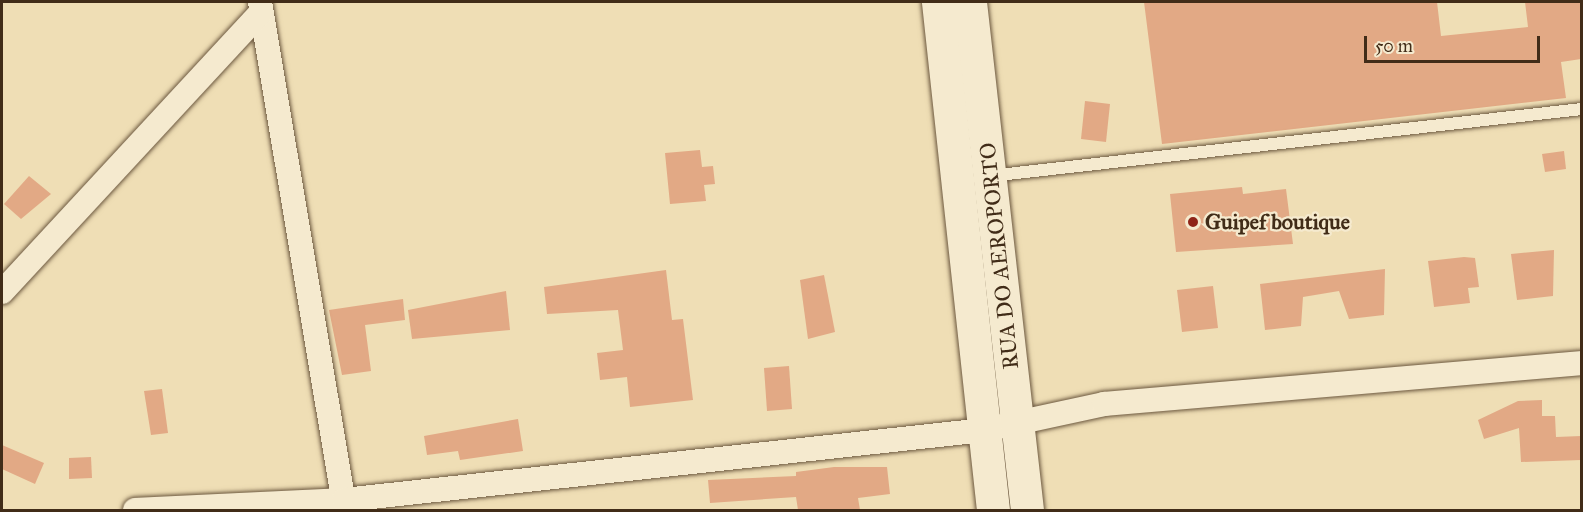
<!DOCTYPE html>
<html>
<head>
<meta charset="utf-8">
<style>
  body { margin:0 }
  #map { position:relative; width:1583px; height:512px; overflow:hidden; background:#efdeb5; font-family:"IM FELL Great Primer",serif }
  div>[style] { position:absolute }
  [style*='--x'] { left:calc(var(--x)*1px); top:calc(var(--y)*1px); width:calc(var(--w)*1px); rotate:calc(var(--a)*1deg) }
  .building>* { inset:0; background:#e2a985 }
  .roads { filter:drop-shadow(0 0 2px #6c583f) drop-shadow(0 0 2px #6c583f) }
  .service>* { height:12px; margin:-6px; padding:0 6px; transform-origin:6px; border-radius:6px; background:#f5eacf }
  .minor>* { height:24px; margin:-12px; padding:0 12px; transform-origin:12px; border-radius:12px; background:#f5eacf }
  .secondary>* { height:33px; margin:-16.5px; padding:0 16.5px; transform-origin:16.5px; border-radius:16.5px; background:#f5eacf }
  .dots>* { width:16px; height:16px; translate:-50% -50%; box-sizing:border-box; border:3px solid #f5eacf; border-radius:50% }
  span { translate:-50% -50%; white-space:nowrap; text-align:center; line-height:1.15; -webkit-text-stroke:4.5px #f5eacf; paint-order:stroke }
  .poi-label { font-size:22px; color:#412c18; font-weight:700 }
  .left { translate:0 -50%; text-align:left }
  .street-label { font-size:22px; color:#412c18 }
  .frame { position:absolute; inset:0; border:3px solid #412c18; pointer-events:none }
  .scale { position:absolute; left:1364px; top:36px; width:176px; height:27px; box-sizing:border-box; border:3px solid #412c18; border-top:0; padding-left:8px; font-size:18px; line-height:21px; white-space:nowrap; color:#412c18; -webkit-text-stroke:4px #f5eacf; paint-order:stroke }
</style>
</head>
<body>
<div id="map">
  <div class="building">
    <i style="clip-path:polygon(1144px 2px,1437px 2px,1441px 36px,1528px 27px,1525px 2px,1581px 2px,1581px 59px,1561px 62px,1566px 98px,1162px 144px)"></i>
    <i style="clip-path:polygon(1085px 101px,1110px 104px,1106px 142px,1081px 139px)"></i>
    <i style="clip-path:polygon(700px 150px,702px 167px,713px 166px,715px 184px,704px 185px,706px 201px,670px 204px,665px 153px)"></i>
    <i style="clip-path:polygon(1564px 151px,1566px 169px,1545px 172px,1542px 154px)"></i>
    <i style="clip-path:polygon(29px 176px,51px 194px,21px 219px,4px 204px)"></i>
    <i style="clip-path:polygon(1242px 187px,1243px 194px,1286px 189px,1293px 244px,1176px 252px,1170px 194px)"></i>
    <i style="clip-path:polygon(1554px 250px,1553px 296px,1517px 300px,1511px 254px)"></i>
    <i style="clip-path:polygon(1464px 257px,1475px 258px,1479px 287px,1468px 288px,1470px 303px,1434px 307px,1428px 261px)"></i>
    <i style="clip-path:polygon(1385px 269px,1384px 315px,1349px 319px,1339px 291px,1303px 297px,1301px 326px,1265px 330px,1260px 284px)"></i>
    <i style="clip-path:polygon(666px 270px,672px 320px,683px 319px,693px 400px,630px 407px,627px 377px,600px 380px,597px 353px,623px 350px,618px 310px,547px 314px,544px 287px)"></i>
    <i style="clip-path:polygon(824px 275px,835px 332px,808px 339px,800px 280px)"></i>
    <i style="clip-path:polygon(1213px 286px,1218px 328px,1182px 332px,1177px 290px)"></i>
    <i style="clip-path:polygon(506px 291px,510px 330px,412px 339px,408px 310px)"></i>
    <i style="clip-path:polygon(403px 299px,405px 320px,365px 325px,371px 371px,342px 375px,329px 310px)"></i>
    <i style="clip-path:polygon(789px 366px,792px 409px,767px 411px,764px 368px)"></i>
    <i style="clip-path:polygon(162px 389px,168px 433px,151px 435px,144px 391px)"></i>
    <i style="clip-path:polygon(1542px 400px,1542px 416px,1555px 416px,1556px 437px,1581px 436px,1581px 460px,1521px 462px,1519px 428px,1484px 439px,1478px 420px,1518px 401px)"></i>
    <i style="clip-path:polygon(518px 419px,523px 451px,460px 460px,458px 451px,427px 455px,424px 436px)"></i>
    <i style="clip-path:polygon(2px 445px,44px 463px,35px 484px,2px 469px)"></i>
    <i style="clip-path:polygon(91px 457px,92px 478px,69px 479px,69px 458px)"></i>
    <i style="clip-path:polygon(834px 467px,887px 467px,890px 494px,858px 498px,860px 510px,798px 510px,796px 497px,710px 503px,708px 480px,796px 476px,796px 472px)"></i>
  </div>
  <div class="roads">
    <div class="service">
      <i style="--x:990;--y:176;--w:596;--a:-6.46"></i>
    </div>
    <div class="minor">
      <i style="--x:260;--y:2;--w:515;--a:80.5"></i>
      <i style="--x:2;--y:292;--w:381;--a:-47.2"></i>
      <i style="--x:135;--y:510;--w:209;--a:-2.7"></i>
      <i style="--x:344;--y:500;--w:644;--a:-6.24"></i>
      <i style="--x:984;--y:430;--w:123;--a:-12.2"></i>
      <i style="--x:1104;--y:404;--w:480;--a:-4.9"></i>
    </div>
    <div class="secondary">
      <i style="--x:938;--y:2;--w:511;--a:83.82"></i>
      <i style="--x:970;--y:2;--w:511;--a:83.6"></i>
    </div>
  </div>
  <div class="dots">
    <i style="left:1193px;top:222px;background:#8f2418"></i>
  </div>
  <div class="poi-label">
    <span class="left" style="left:1205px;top:222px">Guipef boutique</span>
  </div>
  <div class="street-label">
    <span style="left:999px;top:256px;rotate:-96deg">RUA DO AEROPORTO</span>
  </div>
  <div class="frame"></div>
  <div class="scale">50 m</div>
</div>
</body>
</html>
